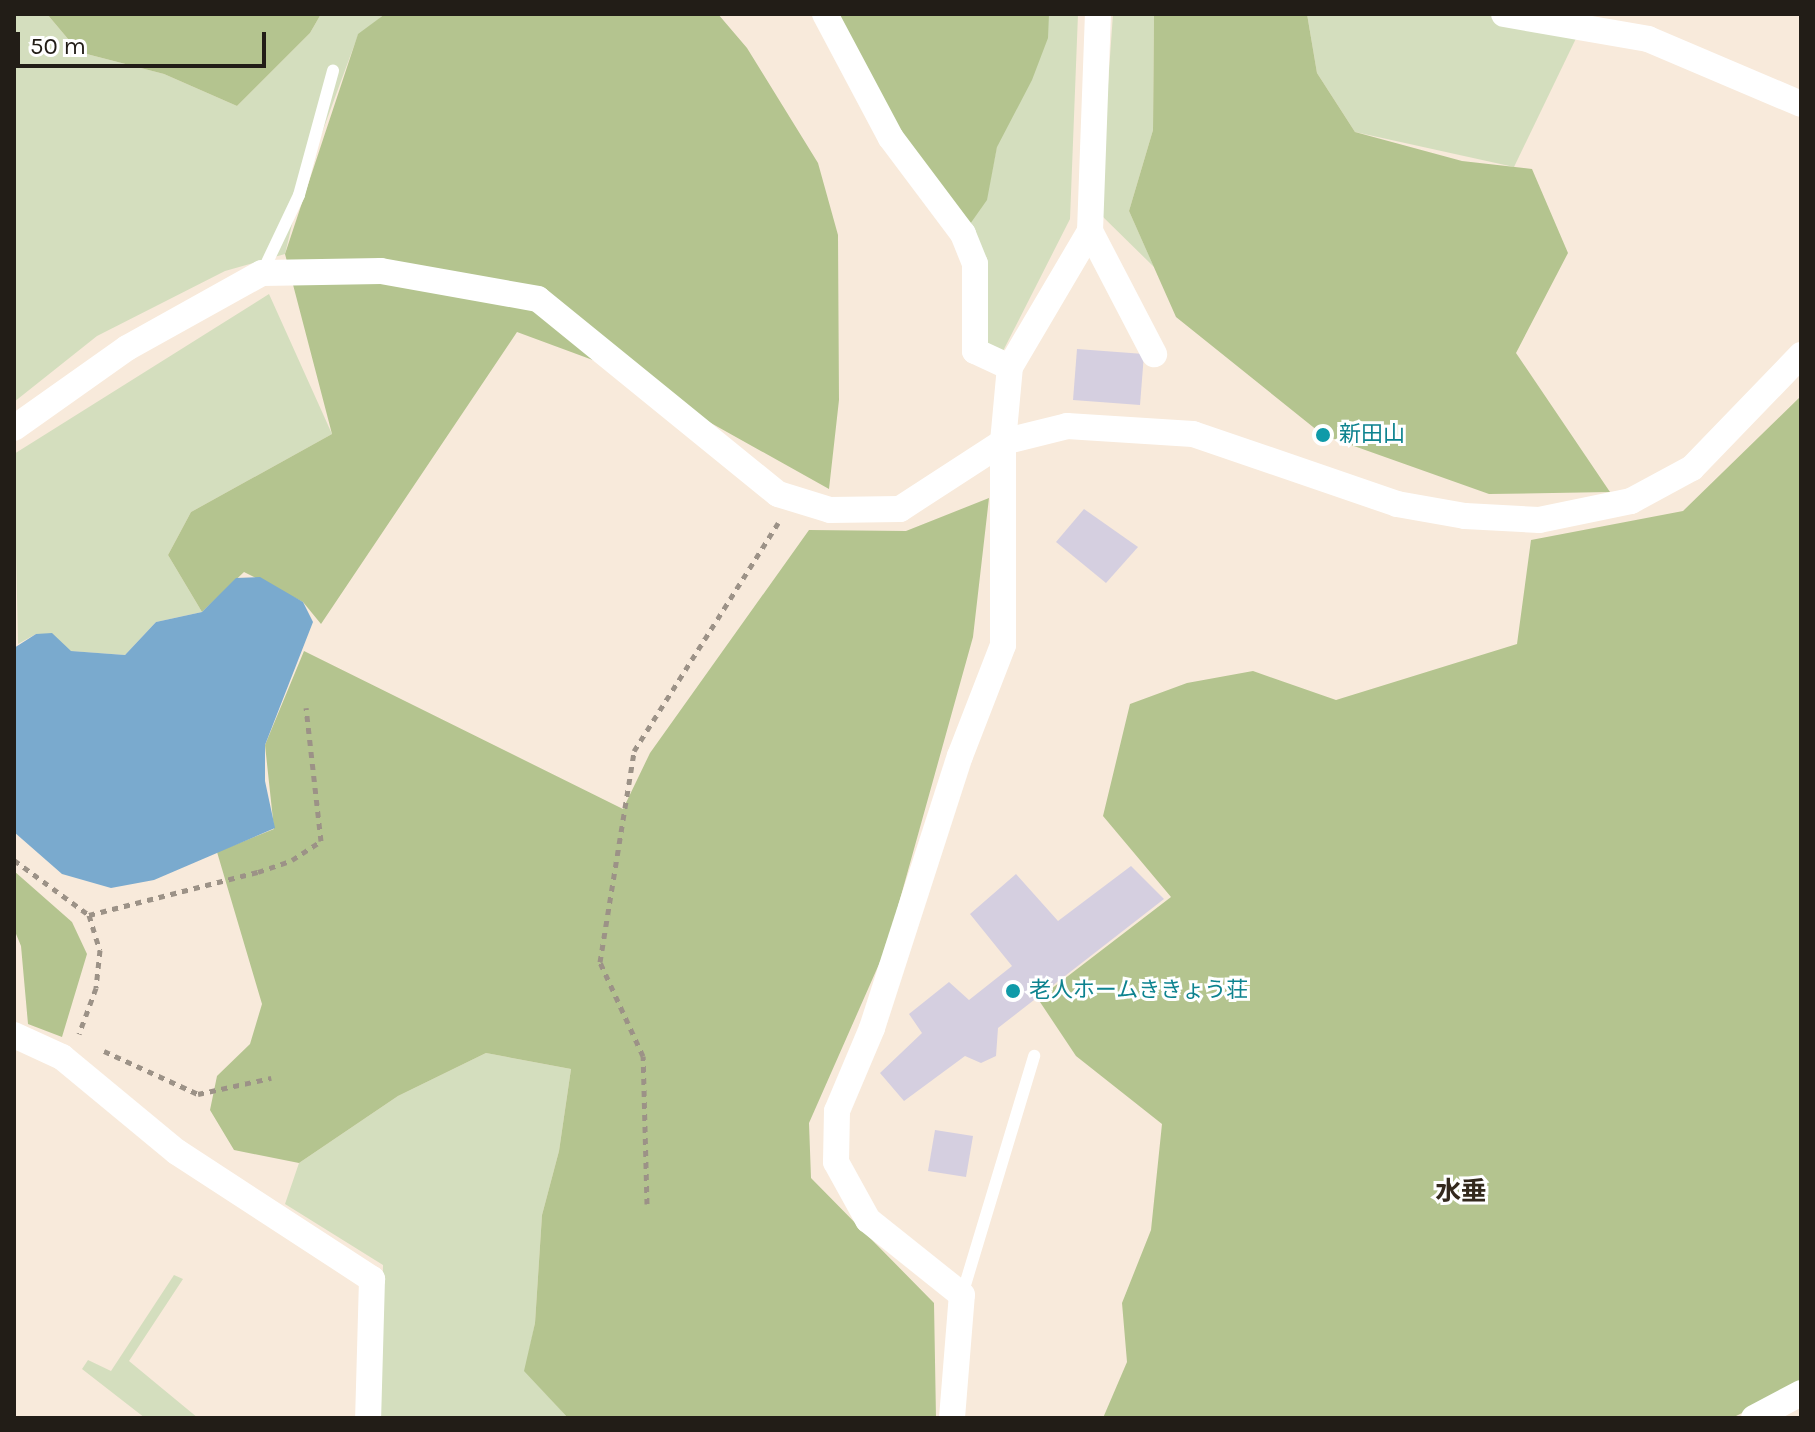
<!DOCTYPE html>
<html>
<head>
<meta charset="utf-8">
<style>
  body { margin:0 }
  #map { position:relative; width:1815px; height:1432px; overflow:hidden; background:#f8eadb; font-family:Karla,"Noto Sans JP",sans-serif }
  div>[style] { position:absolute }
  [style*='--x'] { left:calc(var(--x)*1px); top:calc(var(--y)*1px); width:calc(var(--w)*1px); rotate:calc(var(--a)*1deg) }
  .green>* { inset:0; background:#d4debe }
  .forest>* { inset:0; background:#b4c48f }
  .water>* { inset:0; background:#7aaace }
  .building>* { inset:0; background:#d5cfe0 }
  .path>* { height:5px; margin-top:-2.5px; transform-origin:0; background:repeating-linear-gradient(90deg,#9c9287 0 6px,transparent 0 12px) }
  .lane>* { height:12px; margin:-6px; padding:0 6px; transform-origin:6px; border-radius:6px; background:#fff }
  .street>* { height:26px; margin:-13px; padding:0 13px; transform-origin:13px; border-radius:13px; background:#fff }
  .dots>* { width:22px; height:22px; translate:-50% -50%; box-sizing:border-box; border:4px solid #fff; border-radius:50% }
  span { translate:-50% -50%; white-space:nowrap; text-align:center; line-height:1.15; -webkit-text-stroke:6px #fff; paint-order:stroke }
  .culture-label { font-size:22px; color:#0d838f }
  .left { translate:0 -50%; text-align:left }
  .quarter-label { font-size:26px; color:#33291d; font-weight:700 }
  .frame { position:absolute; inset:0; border:16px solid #221d17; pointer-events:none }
  .scale { position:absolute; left:16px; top:32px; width:250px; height:36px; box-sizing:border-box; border:4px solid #221d17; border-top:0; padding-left:10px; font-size:24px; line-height:28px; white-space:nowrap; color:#221d17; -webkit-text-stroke:6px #fff; paint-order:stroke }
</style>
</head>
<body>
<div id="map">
  <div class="green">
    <i style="clip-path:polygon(14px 14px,47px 14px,79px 52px,164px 74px,237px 106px,310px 33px,321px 14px,385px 14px,358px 35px,299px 195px,285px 254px,225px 271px,97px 336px,14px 402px)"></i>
    <i style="clip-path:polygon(1048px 14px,1078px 14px,1070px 219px,1003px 351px,984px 344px,969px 226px,989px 186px,997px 146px)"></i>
    <i style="clip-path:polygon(1113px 14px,1154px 14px,1153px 130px,1129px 211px,1154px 267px,1099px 213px)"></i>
    <i style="clip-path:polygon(1307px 14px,1494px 14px,1582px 26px,1514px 167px,1355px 132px,1317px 73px)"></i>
    <i style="clip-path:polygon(269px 294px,332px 434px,191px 512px,168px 555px,202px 612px,156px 622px,125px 655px,70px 651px,36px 634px,18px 644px,14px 454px)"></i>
    <i style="clip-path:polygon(486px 1053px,571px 1069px,559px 1151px,542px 1215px,535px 1323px,525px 1371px,568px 1418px,380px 1418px,383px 1265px,285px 1204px,299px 1163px,398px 1096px)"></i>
    <i style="clip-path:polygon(174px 1275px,183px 1279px,129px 1361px,198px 1418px,145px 1418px,82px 1369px,88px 1360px,111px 1371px)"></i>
  </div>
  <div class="forest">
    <i style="clip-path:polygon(47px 14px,321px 14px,310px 33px,237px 106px,164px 74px,79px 52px)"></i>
    <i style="clip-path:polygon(385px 14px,718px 14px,747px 48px,818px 163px,838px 235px,839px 400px,829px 489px,609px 366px,517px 332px,321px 624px,303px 602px,244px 572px,202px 612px,168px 555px,191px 512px,332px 434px,285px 254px,358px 34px)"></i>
    <i style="clip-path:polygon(825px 14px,1049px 14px,1048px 38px,1032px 80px,997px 147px,987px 200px,963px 234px)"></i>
    <i style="clip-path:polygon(1154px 14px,1307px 14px,1317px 73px,1355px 132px,1462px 161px,1532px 169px,1568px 253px,1516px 353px,1610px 492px,1489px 494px,1323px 435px,1176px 317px,1129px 211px,1153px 130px)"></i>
    <i style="clip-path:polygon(1801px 396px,1801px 1384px,1732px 1418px,1103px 1418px,1127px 1362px,1122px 1303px,1151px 1230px,1162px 1124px,1076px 1056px,1038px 999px,1171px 897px,1103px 816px,1130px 704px,1187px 683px,1253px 671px,1336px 700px,1517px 644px,1531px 540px,1683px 511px)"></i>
    <i style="clip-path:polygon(989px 498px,973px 637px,887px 946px,809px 1123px,811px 1178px,934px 1303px,936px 1418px,568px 1418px,524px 1371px,535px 1323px,542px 1215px,559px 1151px,571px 1069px,486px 1053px,398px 1096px,299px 1163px,234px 1150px,210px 1110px,217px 1076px,250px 1044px,262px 1004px,217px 852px,274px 829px,265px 745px,304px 651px,623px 809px,650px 753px,809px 530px,906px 531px)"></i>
    <i style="clip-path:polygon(14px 871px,72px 922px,87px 954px,62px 1037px,28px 1024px,21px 946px,14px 929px)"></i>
  </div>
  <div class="water">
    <i style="clip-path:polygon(260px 577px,303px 602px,313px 622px,265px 745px,265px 781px,275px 828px,154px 880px,111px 888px,62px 874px,14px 832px,14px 648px,36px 634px,52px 633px,71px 651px,125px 655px,156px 622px,202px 612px,236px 578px)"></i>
  </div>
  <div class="building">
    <i style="clip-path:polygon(1077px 349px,1144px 354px,1140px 405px,1073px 400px)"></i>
    <i style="clip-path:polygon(1084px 509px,1138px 547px,1106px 583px,1056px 542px)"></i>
    <i style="clip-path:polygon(1131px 866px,1164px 899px,998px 1028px,996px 1056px,981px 1063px,965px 1056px,904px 1101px,880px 1073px,922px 1033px,909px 1014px,949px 982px,969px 1000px,1012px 966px,970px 914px,1016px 874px,1058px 921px)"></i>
    <i style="clip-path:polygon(935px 1130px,973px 1136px,966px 1177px,928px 1171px)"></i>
  </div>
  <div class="path">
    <i style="--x:14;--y:860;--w:93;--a:36.3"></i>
    <i style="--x:89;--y:915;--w:37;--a:73"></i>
    <i style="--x:100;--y:950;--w:38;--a:96"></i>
    <i style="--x:96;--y:988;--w:49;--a:110.3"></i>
    <i style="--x:89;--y:915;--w:174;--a:-14.3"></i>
    <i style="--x:258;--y:872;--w:36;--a:-19"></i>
    <i style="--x:292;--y:860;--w:35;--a:-33"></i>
    <i style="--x:321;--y:841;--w:134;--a:-96.4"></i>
    <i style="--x:104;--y:1051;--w:103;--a:24.6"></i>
    <i style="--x:198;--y:1094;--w:75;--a:-12.4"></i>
    <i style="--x:647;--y:1204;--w:148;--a:-91.5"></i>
    <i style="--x:643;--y:1056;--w:103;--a:-114.6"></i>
    <i style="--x:600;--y:962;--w:214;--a:-80.8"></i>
    <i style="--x:634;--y:751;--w:270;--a:-57.7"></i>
  </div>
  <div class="lane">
    <i style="--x:262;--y:273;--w:86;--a:-64.6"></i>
    <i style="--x:299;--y:195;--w:129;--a:-74.7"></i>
    <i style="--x:962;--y:1295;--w:250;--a:-73.2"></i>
  </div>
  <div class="street">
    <i style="--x:825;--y:14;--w:140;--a:62"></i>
    <i style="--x:891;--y:138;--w:120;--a:53.1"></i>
    <i style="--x:963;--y:234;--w:32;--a:68"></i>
    <i style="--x:975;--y:264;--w:87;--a:90"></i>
    <i style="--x:975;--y:351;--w:38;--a:25"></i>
    <i style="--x:1504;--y:14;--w:146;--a:9.8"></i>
    <i style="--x:1648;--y:39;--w:166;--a:23"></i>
    <i style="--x:1090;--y:231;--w:139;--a:62.5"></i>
    <i style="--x:14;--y:428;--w:138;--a:-35.3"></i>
    <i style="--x:127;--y:348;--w:154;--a:-29.1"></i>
    <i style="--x:262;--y:273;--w:119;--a:-1"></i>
    <i style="--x:381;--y:271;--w:159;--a:10.1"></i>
    <i style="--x:538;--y:299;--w:309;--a:39.1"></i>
    <i style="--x:778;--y:494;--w:54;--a:17.1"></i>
    <i style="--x:830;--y:510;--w:70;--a:-0.8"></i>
    <i style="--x:900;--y:509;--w:123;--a:-33"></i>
    <i style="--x:1003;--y:442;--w:66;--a:-14"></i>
    <i style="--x:1067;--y:426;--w:126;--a:3.6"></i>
    <i style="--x:1193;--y:434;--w:216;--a:18.9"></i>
    <i style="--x:1397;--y:504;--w:69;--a:10"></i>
    <i style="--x:1465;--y:516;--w:74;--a:3.1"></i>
    <i style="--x:1539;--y:520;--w:94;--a:-11.7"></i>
    <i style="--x:1631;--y:501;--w:69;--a:-28.4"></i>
    <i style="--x:1692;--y:468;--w:157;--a:-46"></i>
    <i style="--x:14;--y:1035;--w:53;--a:24.6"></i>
    <i style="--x:62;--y:1057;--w:149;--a:39.6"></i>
    <i style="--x:177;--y:1152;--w:233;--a:33.1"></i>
    <i style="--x:372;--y:1279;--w:139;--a:91.6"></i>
    <i style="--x:952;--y:1418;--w:123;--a:-85.4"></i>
    <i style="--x:962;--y:1295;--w:120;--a:-141.4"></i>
    <i style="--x:868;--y:1220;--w:66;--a:-118.9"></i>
    <i style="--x:836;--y:1162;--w:51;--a:-88.9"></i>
    <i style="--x:837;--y:1111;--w:90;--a:-67.1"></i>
    <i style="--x:872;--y:1028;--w:286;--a:-72.1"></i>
    <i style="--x:960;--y:756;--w:119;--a:-68.8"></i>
    <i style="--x:1003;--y:645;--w:203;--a:-90"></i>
    <i style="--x:1003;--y:442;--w:75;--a:-84.7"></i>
    <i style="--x:1010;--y:367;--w:158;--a:-59.5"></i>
    <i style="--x:1090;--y:231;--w:217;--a:-87.9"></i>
    <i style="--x:1754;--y:1418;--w:53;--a:-28"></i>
  </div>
  <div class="dots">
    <i style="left:1323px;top:435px;background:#0f9aa8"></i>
    <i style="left:1013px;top:991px;background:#0f9aa8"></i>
  </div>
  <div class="culture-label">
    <span class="left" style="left:1339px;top:435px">新田山</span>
    <span class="left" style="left:1029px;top:991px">老人ホームききょう荘</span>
  </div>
  <div class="quarter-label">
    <span style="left:1461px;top:1192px">水垂</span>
  </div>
  <div class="frame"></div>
  <div class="scale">50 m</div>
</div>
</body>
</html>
